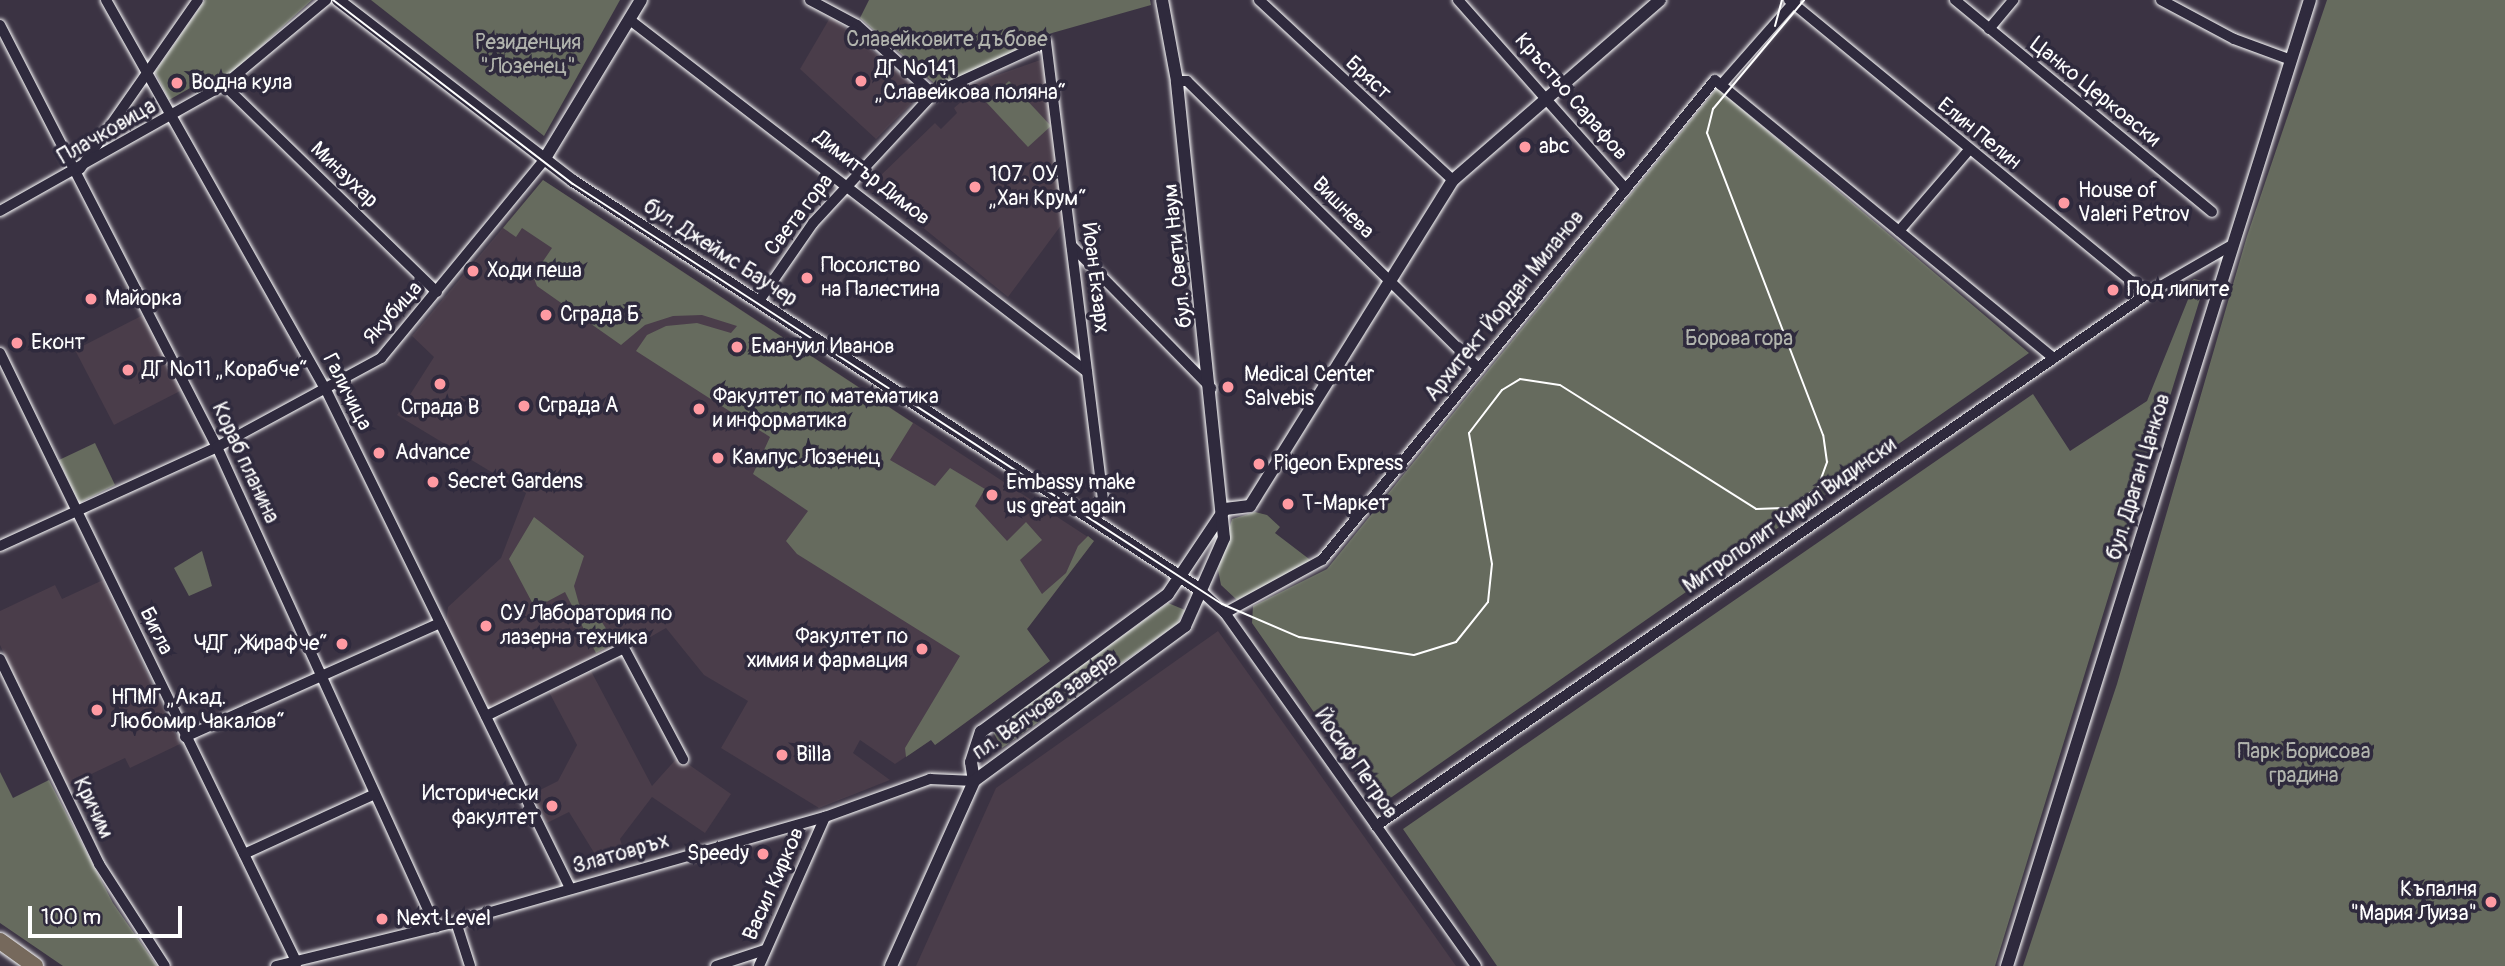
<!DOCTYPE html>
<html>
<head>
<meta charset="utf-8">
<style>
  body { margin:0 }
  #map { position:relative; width:2505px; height:966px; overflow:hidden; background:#3b3343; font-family:Pangolin,sans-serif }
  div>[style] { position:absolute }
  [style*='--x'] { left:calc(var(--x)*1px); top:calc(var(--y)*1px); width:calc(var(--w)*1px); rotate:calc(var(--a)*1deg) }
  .built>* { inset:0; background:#4a3d4a }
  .green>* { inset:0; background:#666b5e }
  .roads { filter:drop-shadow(0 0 2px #fff) drop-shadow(0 0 2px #fff) }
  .minor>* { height:10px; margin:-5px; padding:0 5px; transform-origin:5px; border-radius:5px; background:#2f2a3d }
  .tertiary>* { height:12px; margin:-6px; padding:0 6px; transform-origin:6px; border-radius:6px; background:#2f2a3d }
  .primary>* { height:16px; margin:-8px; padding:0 8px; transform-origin:8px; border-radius:8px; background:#76695c }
  .tram>* { height:2px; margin:-1px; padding:0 1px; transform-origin:1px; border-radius:1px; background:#fff }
  .dots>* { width:19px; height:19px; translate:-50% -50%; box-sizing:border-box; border:4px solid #2f2a3d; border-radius:50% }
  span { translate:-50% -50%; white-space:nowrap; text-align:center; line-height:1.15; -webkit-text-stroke:7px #2f2a3d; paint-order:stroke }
  .park-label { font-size:21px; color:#b2b5ae }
  .poi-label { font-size:21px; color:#fff }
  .left { translate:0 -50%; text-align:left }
  .right { translate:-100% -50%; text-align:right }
  .street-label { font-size:21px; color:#fff }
  .scale { position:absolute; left:28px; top:906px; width:154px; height:32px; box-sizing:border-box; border:4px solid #fff; border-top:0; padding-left:9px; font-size:21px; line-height:24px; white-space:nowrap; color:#fff; -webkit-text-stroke:5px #2f2a3d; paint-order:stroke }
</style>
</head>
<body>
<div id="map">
  <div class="built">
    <i style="clip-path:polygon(831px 16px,922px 93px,876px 139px,800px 69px)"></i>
    <i style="clip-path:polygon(1043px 59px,1065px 220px,1008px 297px,910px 217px,908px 206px,879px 177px,935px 123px,941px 129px,957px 113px,954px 108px,972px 92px,966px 86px)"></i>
    <i style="clip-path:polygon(543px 180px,1094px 541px,1027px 629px,1050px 661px,935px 745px,931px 740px,895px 764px,860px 740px,853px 753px,890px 780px,819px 808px,721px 748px,748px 701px,704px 675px,666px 628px,633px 647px,628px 640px,489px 709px,446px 622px,448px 607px,501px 558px,526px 493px,397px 415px,434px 357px,412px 336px)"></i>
    <i style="clip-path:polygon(143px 315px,182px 390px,114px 425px,75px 350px)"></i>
    <i style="clip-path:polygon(103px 580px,180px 744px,130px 768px,125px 758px,66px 786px,0 645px,0 611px,55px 585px,62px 599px)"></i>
    <i style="clip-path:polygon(1218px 631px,1456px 966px,916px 966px,996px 788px)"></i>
    <i style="clip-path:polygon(591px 671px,652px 786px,678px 757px,731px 794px,705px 833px,652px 797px,620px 839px,625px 854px,601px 864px,569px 812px,547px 823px,532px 794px,558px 781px,577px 745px,549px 692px)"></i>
  </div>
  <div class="green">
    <i style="clip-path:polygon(205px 0,312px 0,222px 82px,199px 96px,192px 87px,169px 100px,155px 72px)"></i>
    <i style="clip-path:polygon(371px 0,620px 0,544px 136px)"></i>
    <i style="clip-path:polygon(869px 0,1150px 0,1151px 5px,1045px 35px,941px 89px,860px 18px)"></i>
    <i style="clip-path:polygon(2327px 0,2505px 0,2505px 966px,2023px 966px,2117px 684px,2247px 236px)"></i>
    <i style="clip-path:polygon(1009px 81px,1051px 126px,1028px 147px,986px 102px)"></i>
    <i style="clip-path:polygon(1717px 88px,2029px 353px,1379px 806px,1252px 623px,1253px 606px,1327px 569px)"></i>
    <i style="clip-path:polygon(543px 180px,913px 423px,890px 460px,935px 486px,950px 468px,985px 489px,975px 506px,1007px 541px,1026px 522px,1042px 540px,1020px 560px,1042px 594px,1066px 573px,1078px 546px,1088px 536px,1094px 541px,1027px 629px,1050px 661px,935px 745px,931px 740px,906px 757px,905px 748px,960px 656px,797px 554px,786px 541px,808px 511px,753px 474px,770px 437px,636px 351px,647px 335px,666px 326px,697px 323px,731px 333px,737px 326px,702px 315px,673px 316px,645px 325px,621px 345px,537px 286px,533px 276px,552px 248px,522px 228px,516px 237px,503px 228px)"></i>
    <i style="clip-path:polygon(2194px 279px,2203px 281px,2203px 289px,1995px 966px,1497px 966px,1403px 829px,2033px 394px,2070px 451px,2147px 401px,2189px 297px,2180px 290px)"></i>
    <i style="clip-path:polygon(95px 443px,115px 485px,79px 503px,59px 460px)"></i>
    <i style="clip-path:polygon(1255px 512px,1267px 515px,1280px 527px,1275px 533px,1313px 562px,1237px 600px,1221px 585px,1218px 570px,1232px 519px)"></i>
    <i style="clip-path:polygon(534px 517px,584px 556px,574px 586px,579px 604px,600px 619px,615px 643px,596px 653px,565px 592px,535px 608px,509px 559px)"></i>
    <i style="clip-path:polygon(202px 551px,212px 586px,189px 596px,174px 568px)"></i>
    <i style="clip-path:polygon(1168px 603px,1185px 610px,1177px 624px,1002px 748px,992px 730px)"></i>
    <i style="clip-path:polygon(0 772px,13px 798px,49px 780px,113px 903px,157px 966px,63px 966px,0 923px)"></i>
  </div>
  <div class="roads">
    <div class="minor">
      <i style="--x:106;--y:0;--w:448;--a:60.6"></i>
      <i style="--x:326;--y:390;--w:555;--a:63.9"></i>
      <i style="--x:810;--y:0;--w:53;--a:28"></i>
      <i style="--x:857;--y:25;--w:103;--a:42.2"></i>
      <i style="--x:1259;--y:0;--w:265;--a:42.9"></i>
      <i style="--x:1458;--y:0;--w:253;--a:48.4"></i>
      <i style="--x:1789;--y:0;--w:463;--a:39.4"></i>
      <i style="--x:1955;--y:0;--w:333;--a:39.5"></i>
      <i style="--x:2161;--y:0;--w:83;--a:28.1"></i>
      <i style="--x:2234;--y:39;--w:61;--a:20.2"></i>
      <i style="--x:630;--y:20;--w:577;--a:37.6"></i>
      <i style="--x:0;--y:25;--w:475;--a:62.8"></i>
      <i style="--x:217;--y:447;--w:528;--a:65.48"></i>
      <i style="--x:1989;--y:29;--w:38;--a:-50"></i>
      <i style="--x:1177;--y:81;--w:10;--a:0"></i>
      <i style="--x:1187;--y:81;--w:410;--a:44.6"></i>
      <i style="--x:224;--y:85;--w:297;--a:44.2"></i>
      <i style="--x:1721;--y:85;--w:113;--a:-48.6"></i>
      <i style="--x:80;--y:169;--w:206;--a:-55.1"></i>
      <i style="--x:0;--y:211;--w:257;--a:-29.4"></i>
      <i style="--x:224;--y:85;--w:133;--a:-39.8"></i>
      <i style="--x:1899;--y:231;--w:106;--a:-49.2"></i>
      <i style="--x:1072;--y:246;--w:199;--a:45.6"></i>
      <i style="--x:759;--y:301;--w:95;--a:-55.3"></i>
      <i style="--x:813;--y:223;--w:176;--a:-47.1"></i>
      <i style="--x:933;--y:94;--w:124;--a:-24.7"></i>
      <i style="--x:1046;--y:42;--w:463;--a:82.9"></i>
      <i style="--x:1103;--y:501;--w:19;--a:115"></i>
      <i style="--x:0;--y:353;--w:678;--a:64.04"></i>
      <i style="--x:0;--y:546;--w:239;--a:-24.5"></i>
      <i style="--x:217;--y:447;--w:187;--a:-28.5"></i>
      <i style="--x:381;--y:358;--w:256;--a:-50.5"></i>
      <i style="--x:1199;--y:589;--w:35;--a:43"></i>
      <i style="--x:1225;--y:613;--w:433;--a:54.6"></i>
      <i style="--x:1225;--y:613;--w:111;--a:-28.7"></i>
      <i style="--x:1322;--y:560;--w:620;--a:-50.69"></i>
      <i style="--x:1715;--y:80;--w:438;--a:39.4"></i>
      <i style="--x:0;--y:659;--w:228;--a:64.2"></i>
      <i style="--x:99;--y:864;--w:121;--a:57.1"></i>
      <i style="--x:486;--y:716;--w:154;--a:-26.2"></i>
      <i style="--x:624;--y:648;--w:126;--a:62"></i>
      <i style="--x:185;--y:737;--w:279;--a:-24.1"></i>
      <i style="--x:1376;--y:826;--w:937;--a:-34.61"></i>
      <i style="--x:2147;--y:294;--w:96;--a:-30"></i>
      <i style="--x:244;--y:854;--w:144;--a:-24.6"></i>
      <i style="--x:456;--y:922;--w:46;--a:72.3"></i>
      <i style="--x:276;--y:966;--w:185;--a:-13.7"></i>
      <i style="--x:456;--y:922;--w:384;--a:-15.9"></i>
      <i style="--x:825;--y:817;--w:112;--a:-19.9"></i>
      <i style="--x:930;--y:779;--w:44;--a:2.6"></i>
      <i style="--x:716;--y:966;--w:52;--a:-18.1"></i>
      <i style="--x:759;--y:966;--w:163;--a:-66.1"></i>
    </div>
    <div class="tertiary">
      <i style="--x:338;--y:0;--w:297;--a:37.6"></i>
      <i style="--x:573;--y:181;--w:747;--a:33.09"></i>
      <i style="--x:544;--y:160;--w:187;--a:-58.8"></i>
      <i style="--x:1225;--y:509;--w:25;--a:-7"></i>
      <i style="--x:1250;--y:506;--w:384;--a:-58.1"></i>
      <i style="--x:1453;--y:180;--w:274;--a:-41"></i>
      <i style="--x:974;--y:781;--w:19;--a:-99"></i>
      <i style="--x:971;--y:762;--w:32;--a:-72"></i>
      <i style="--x:981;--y:732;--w:232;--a:-36.4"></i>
      <i style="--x:1168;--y:594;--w:102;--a:-56.2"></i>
      <i style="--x:891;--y:966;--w:203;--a:-65.8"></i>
      <i style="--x:974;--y:781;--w:262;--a:-36.3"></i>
      <i style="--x:1185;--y:626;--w:96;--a:-66.1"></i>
      <i style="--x:1224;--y:538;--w:459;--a:-95.9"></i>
      <i style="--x:1177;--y:81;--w:82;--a:-100.5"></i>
      <i style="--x:2007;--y:966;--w:1012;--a:-72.59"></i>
    </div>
    <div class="primary">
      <i style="--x:0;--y:941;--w:43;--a:35.5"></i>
    </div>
  </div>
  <div class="tram">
    <i style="--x:333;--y:0;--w:302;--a:37.5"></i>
    <i style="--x:573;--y:184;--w:773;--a:32.91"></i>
    <i style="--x:1222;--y:604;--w:84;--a:23.2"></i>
    <i style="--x:1299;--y:637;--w:116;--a:8.9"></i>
    <i style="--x:1414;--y:655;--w:44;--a:-17.2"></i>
    <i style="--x:1456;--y:642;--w:51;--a:-51.3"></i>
    <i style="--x:1488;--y:602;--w:38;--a:-84"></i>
    <i style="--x:1492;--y:564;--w:133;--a:-100"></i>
    <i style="--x:1469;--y:433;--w:54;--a:-52.5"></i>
    <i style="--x:1502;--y:390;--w:21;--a:-31"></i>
    <i style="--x:1520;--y:379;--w:40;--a:8.5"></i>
    <i style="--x:1560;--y:385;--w:232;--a:32.3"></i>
    <i style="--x:1756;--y:509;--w:34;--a:-2"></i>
    <i style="--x:1790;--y:508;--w:35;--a:-37"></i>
    <i style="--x:1818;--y:487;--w:27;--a:-70"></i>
    <i style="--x:1827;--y:462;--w:27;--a:-98"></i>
    <i style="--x:1823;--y:435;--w:324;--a:-111"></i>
    <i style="--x:1707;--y:133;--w:25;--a:-76"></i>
    <i style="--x:1713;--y:109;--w:142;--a:-50.1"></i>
    <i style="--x:1775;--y:26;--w:27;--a:-75"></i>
  </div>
  <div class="dots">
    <i style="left:861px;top:81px;background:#ff9aa2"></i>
    <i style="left:177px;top:83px;background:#ff9aa2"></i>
    <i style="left:1525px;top:147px;background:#ff9aa2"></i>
    <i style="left:975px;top:187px;background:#ff9aa2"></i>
    <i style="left:2064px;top:203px;background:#ff9aa2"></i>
    <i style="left:473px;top:271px;background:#ff9aa2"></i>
    <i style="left:807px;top:278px;background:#ff9aa2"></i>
    <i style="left:2113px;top:290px;background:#ff9aa2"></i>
    <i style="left:91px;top:299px;background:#ff9aa2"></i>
    <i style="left:546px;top:315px;background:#ff9aa2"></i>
    <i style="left:17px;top:343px;background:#ff9aa2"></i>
    <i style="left:737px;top:347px;background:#ff9aa2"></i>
    <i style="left:128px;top:370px;background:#ff9aa2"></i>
    <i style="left:440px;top:384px;background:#ff9aa2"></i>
    <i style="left:1228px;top:387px;background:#ff9aa2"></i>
    <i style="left:524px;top:406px;background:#ff9aa2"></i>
    <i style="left:699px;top:409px;background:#ff9aa2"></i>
    <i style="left:379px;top:453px;background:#ff9aa2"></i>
    <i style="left:718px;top:458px;background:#ff9aa2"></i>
    <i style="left:1259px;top:464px;background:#ff9aa2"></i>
    <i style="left:433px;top:482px;background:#ff9aa2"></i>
    <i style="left:992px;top:495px;background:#ff9aa2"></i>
    <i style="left:1288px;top:504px;background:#ff9aa2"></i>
    <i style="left:486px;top:626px;background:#ff9aa2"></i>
    <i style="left:342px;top:644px;background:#ff9aa2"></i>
    <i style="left:922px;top:649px;background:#ff9aa2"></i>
    <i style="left:97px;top:710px;background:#ff9aa2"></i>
    <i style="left:782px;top:755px;background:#ff9aa2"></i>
    <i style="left:552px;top:806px;background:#ff9aa2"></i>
    <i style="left:763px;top:854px;background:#ff9aa2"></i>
    <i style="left:2491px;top:902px;background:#ff9aa2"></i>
    <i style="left:382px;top:919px;background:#ff9aa2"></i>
  </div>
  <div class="park-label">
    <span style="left:947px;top:40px">Славейковите дъбове</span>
    <span style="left:528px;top:55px">Резиденция<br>"Лозенец"</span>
    <span style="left:1739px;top:339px">Борова гора</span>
    <span style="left:2304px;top:764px">Парк Борисова<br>градина</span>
  </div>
  <div class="poi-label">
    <span class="left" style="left:875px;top:81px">ДГ №141<br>„Славейкова поляна“</span>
    <span class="left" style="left:191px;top:83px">Водна кула</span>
    <span class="left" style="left:1539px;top:147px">abc</span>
    <span class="left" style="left:989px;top:187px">107. ОУ<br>„Хан Крум“</span>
    <span class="left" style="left:2078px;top:203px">House of<br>Valeri Petrov</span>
    <span class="left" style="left:821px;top:278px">Посолство<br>на Палестина</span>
    <span class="left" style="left:487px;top:271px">Ходи пеша</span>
    <span class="left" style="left:2127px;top:290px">Под липите</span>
    <span class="left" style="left:105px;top:299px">Майорка</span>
    <span class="left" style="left:560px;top:315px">Сграда Б</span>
    <span class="left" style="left:31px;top:343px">Еконт</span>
    <span class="left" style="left:751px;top:347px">Емануил Иванов</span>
    <span class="left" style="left:142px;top:370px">ДГ №11 „Корабче“</span>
    <span class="left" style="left:1244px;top:387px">Medical Center<br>Salvebis</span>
    <span class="left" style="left:713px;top:409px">Факултет по математика<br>и информатика</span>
    <span class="left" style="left:538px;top:406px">Сграда А</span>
    <span style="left:440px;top:408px">Сграда В</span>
    <span class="left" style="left:395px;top:453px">Advance</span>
    <span class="left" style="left:732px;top:458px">Кампус Лозенец</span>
    <span class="left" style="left:1273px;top:464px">Pigeon Express</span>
    <span class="left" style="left:447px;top:482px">Secret Gardens</span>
    <span class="left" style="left:1006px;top:495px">Embassy make<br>us great again</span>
    <span class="left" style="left:1302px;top:504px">Т-Маркет</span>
    <span class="left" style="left:500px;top:626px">СУ Лаборатория по<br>лазерна техника</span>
    <span class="right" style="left:908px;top:649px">Факултет по<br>химия и фармация</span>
    <span class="right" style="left:328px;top:644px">ЧДГ „Жирафче“</span>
    <span class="left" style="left:111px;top:710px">НПМГ „Акад.<br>Любомир Чакалов“</span>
    <span class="left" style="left:796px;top:755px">Billa</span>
    <span class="right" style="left:538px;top:806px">Исторически<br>факултет</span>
    <span class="right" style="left:749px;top:854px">Speedy</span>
    <span class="right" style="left:2477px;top:902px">Къпалня<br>"Мария Луиза"</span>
    <span class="left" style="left:396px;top:919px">Next Level</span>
  </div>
  <div class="street-label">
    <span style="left:1368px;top:78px;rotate:43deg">Бряст</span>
    <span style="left:2095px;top:92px;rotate:39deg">Цанко Церковски</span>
    <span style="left:1571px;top:97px;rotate:49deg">Кръстьо Сарафов</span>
    <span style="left:107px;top:132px;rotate:-30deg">Плачковица</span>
    <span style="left:1979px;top:134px;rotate:39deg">Елин Пелин</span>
    <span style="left:344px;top:175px;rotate:44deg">Минзухар</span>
    <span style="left:872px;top:178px;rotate:38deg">Димитър Димов</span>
    <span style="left:1343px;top:208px;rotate:45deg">Вишнева</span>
    <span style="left:799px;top:215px;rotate:-52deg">Света гора</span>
    <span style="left:720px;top:253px;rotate:33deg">бул. Джеймс Баучер</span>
    <span style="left:1178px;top:256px;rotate:-96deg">бул. Свети Наум</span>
    <span style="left:1095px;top:278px;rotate:83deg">Йоан Екзарх</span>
    <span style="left:1505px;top:306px;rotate:-51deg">Архитект Йордан Миланов</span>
    <span style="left:393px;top:313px;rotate:-48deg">Якубица</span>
    <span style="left:347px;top:392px;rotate:63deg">Галичица</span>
    <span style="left:245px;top:463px;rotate:65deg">Кораб планина</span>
    <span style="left:2139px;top:477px;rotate:-73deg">бул. Драган Цанков</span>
    <span style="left:1790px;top:516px;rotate:-35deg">Митрополит Кирил Видински</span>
    <span style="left:156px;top:631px;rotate:64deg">Бигла</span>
    <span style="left:1045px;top:706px;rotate:-35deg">пл. Велчова завера</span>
    <span style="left:1356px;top:764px;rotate:55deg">Йосиф Петров</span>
    <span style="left:93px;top:808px;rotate:64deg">Кричим</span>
    <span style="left:621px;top:854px;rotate:-16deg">Златовръх</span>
    <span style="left:774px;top:884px;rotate:-66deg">Васил Кирков</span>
  </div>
  <div class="scale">100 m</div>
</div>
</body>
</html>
